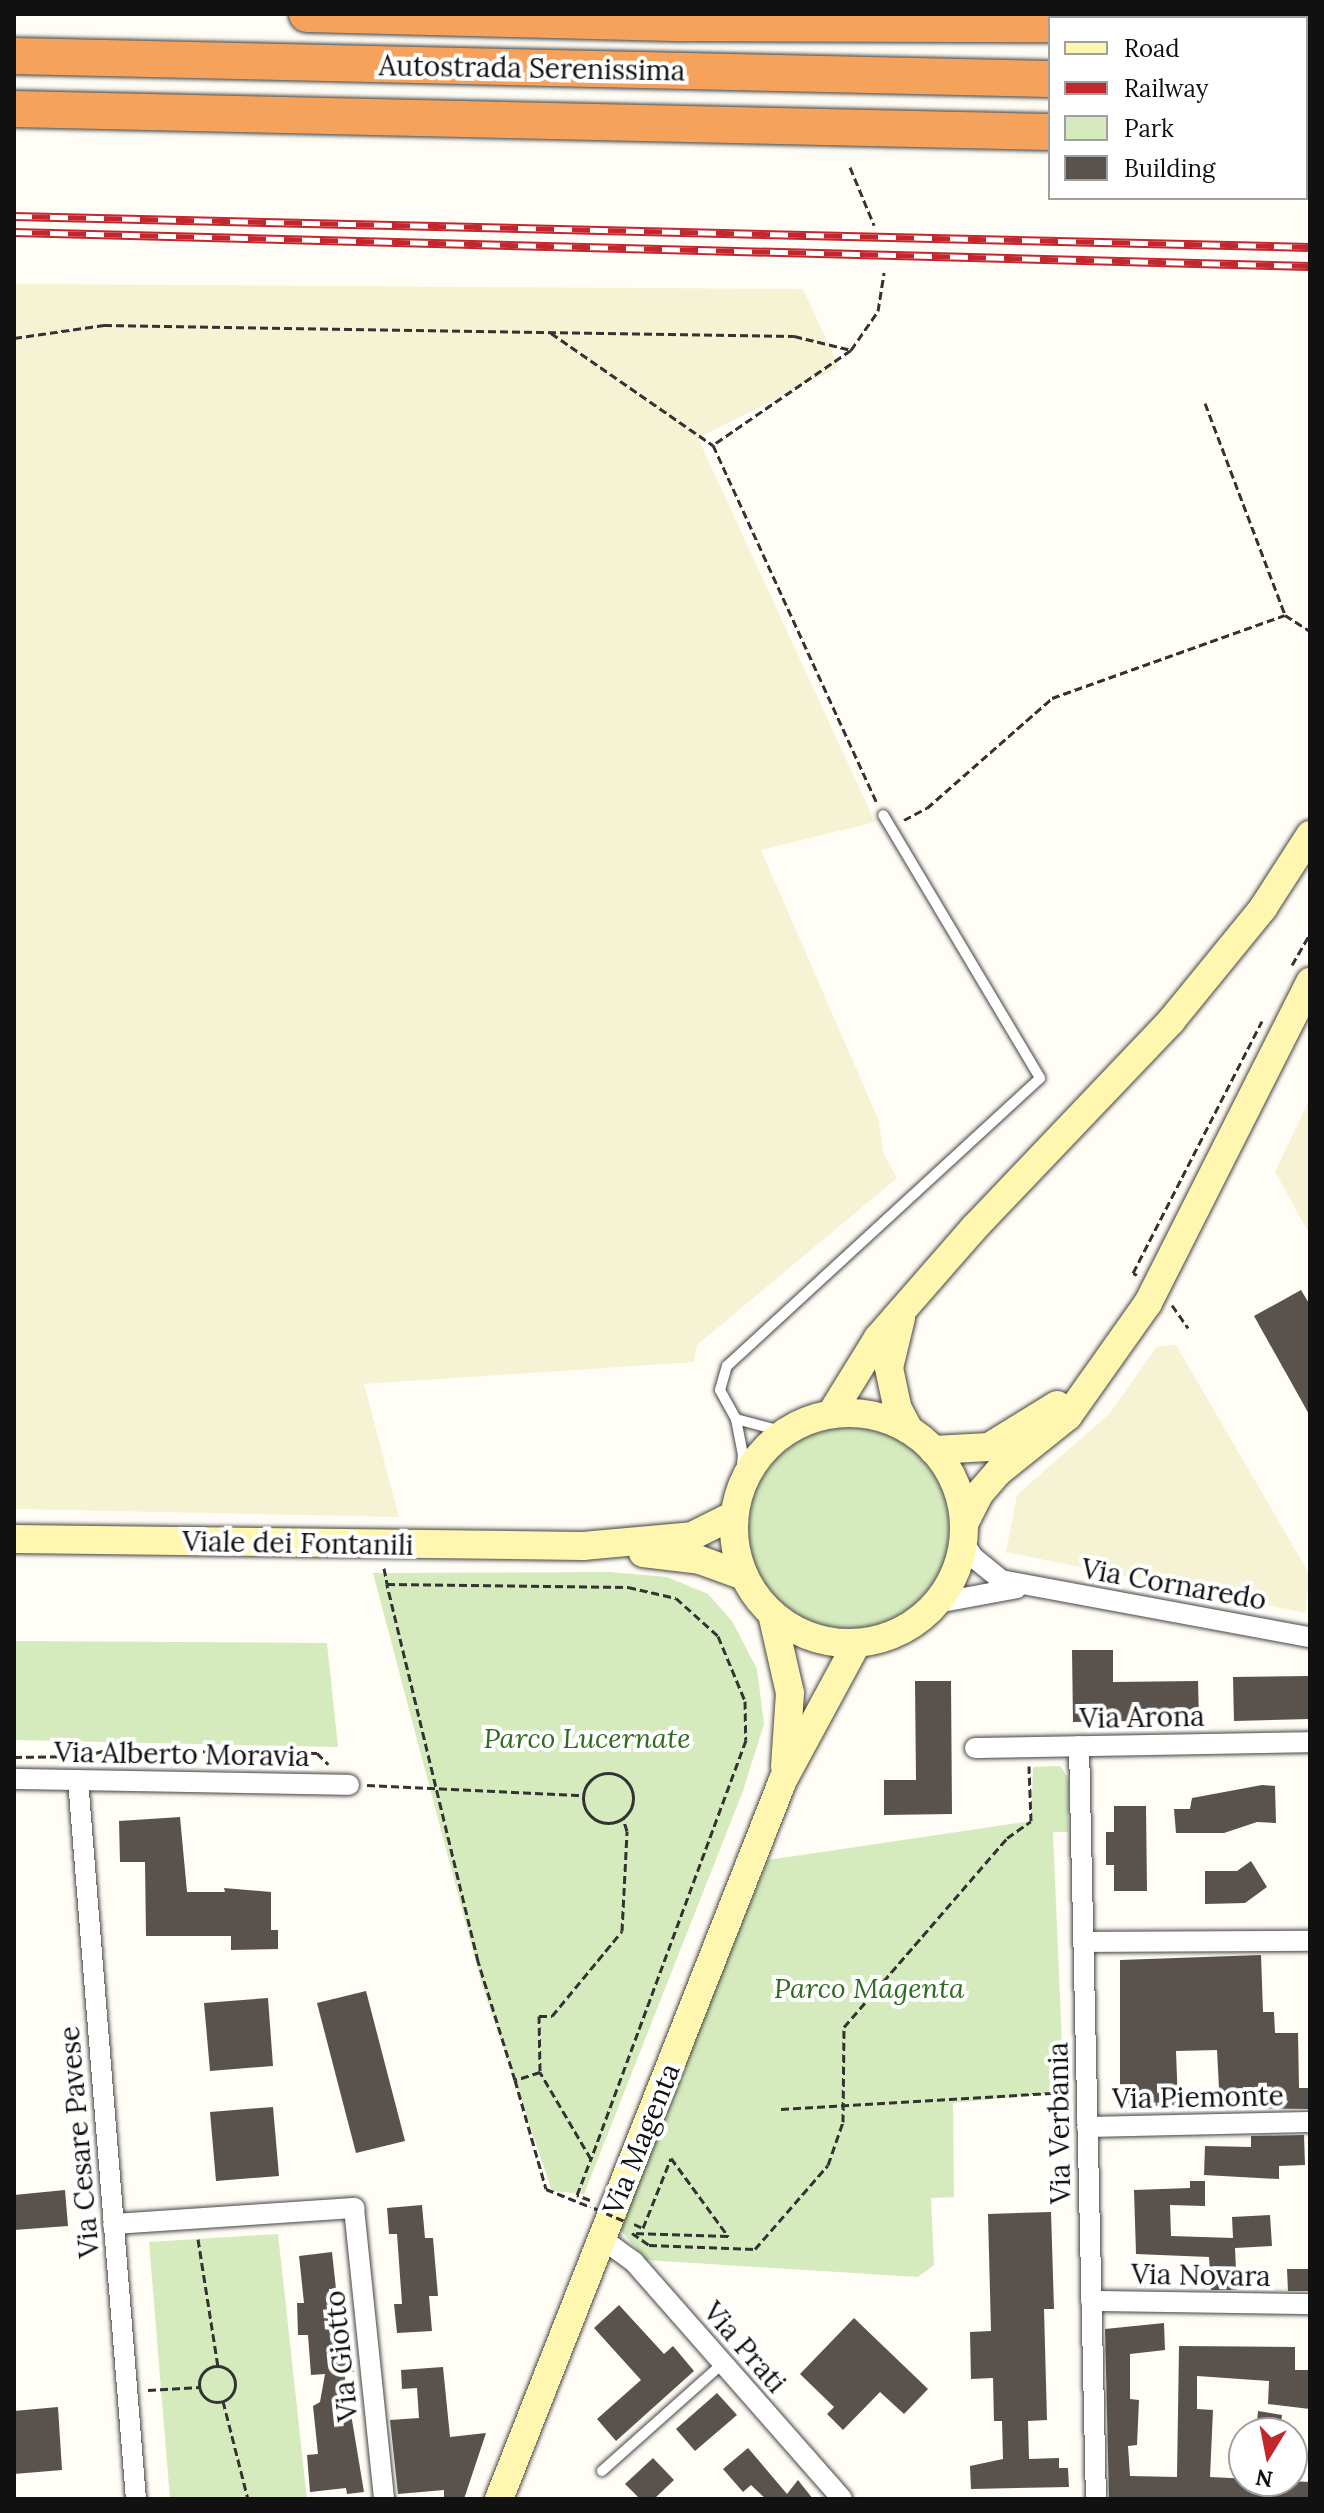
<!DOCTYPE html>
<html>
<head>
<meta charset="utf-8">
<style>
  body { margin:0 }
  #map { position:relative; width:1324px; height:2513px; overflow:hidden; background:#fffdf5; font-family:Lora,serif }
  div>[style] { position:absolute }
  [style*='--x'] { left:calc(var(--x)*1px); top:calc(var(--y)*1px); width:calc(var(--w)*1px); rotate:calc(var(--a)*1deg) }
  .farmland>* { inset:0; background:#f6f3d4 }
  .green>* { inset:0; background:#d5ebbd }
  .round { border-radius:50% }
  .building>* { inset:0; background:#5a524d }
  .path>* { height:3px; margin-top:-1.5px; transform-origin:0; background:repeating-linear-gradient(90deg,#333 0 8px,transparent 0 12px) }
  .path>.ring { margin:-1.5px; padding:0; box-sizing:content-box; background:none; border:3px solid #333; border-radius:50% }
  .roads { filter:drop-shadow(0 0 2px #444) drop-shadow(0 0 2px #444) }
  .lane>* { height:10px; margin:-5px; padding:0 5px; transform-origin:5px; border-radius:5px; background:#fff }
  .street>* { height:20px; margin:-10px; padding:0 10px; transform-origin:10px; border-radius:10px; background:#fff }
  .secondary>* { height:28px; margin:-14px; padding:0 14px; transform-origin:14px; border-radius:14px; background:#fff6b0 }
  .secondary>.ring { margin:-14px; padding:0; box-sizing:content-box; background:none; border:28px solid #fff6b0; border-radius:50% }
  .highway>* { height:36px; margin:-18px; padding:0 18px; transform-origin:18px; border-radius:18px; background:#f5a25d }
  .rail>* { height:9px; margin-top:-4.5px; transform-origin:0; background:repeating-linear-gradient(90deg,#fff 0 18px,#c4262e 0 36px); box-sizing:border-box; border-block:2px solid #c4262e }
  .path-bridge>* { height:3px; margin-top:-1.5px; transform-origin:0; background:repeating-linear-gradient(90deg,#333 0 8px,transparent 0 12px) }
  span { translate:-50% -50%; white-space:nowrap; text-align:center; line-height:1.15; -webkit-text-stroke:8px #fff; paint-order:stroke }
  .street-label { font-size:28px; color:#111 }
  .park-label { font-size:28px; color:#2f6b1f; font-style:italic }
  .frame { position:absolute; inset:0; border:16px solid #111; pointer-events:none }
  .legend { position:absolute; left:1048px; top:16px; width:260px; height:184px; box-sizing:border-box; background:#fff; border:2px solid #a0a0a0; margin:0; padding:10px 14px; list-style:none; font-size:24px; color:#111 }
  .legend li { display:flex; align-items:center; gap:16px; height:40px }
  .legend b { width:40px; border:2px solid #a0a0a0 }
  .north { position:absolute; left:1228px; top:2417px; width:80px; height:80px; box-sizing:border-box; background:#fff; border:2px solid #a0a0a0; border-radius:50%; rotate:190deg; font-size:22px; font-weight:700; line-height:32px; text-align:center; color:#111 }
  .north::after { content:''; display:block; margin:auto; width:28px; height:36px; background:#c4262e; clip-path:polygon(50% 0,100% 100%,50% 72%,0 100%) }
</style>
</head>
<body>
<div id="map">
  <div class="farmland">
    <i style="clip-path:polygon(14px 284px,803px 289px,839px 367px,698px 438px,875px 822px,761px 850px,879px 1121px,883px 1152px,897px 1178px,697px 1345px,694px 1362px,364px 1384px,399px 1517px,14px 1509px)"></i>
    <i style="clip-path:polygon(1310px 1098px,1310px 1235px,1275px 1172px)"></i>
    <i style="clip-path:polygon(1176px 1345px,1310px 1575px,1305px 1613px,1006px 1552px,1017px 1495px,1110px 1413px,1157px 1346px)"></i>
  </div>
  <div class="green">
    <i class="round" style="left:749px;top:1428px;width:200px;height:200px"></i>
    <i style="clip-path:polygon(610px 1572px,667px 1577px,708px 1594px,732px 1621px,757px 1669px,764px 1724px,743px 1791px,584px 2194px,552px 2191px,482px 1985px,373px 1573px)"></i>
    <i style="clip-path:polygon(14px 1641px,327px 1643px,338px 1747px,14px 1740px)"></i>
    <i style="clip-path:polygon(1060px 1766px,1069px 1779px,1068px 1832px,1053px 1832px,1064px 2092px,953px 2103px,954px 2197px,931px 2198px,934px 2265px,918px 2277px,646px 2260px,618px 2227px,768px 1860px,1031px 1821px,1033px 1767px)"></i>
    <i style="clip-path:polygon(278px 2234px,307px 2499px,170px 2499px,149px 2242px)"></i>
  </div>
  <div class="building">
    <i style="clip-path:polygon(1301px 1290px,1310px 1305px,1310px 1416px,1254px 1316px)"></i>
    <i style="clip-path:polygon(1072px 1650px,1113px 1650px,1113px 1682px,1198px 1681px,1199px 1720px,1073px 1722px)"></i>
    <i style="clip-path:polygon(1309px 1676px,1310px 1719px,1234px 1721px,1233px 1677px)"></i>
    <i style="clip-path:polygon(915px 1681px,951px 1681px,952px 1814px,884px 1815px,884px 1780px,916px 1780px)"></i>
    <i style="clip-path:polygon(1262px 1785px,1275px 1786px,1276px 1823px,1257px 1822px,1224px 1833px,1176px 1833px,1174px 1809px,1190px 1809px,1192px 1798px)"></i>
    <i style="clip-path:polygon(1114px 1806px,1146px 1806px,1147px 1891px,1114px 1891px,1114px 1865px,1106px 1865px,1106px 1832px,1114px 1832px)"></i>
    <i style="clip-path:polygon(180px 1817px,187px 1892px,225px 1892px,224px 1888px,271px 1892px,271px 1930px,278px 1930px,278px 1949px,231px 1950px,231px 1936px,146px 1936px,145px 1862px,120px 1862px,119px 1821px)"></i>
    <i style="clip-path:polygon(1251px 1861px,1267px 1887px,1245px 1903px,1205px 1904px,1205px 1871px,1237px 1871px)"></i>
    <i style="clip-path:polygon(1261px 1955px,1263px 2012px,1274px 2012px,1275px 2033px,1298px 2033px,1299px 2088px,1310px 2088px,1310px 2109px,1211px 2108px,1211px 2089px,1219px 2089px,1217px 2050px,1176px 2051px,1178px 2105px,1120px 2107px,1120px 1960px)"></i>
    <i style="clip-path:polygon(366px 1991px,405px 2141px,356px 2153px,317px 2003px)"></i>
    <i style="clip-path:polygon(268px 1998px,273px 2066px,210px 2071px,204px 2003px)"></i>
    <i style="clip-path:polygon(273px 2107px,279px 2176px,216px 2181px,210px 2112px)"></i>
    <i style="clip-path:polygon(1304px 2135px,1305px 2165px,1279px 2166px,1279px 2179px,1204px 2175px,1205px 2146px,1251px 2147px,1251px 2136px)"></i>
    <i style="clip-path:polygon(1190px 2181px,1205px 2181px,1205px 2206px,1170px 2205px,1171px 2236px,1233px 2238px,1232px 2217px,1270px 2215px,1272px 2246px,1235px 2248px,1237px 2290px,1211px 2290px,1209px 2257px,1136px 2254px,1134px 2190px,1190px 2188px)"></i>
    <i style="clip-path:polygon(65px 2190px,68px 2226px,14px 2230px,14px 2195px)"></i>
    <i style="clip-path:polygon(422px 2205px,425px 2238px,433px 2238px,438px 2296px,429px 2296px,432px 2331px,397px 2333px,394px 2304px,402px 2304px,397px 2234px,389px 2234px,387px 2208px)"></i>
    <i style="clip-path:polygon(1051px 2212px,1054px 2309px,1044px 2309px,1047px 2420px,1028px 2421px,1029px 2459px,1059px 2458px,1059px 2468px,1068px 2468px,1069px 2487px,971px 2489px,970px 2466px,1003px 2459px,1002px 2421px,994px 2421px,993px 2378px,971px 2379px,970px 2332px,991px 2331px,988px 2214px)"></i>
    <i style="clip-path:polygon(332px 2252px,336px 2289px,329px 2289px,330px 2318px,336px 2318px,338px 2356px,353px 2355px,354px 2372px,344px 2372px,364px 2492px,347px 2494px,346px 2488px,310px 2492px,307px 2455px,318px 2454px,313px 2406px,320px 2402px,325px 2374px,311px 2375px,308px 2335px,298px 2335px,297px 2303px,304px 2303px,299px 2256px)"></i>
    <i style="clip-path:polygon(1287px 2269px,1310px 2269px,1310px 2291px,1288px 2291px)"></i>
    <i style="clip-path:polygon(619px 2305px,664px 2354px,673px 2346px,694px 2371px,616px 2441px,597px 2419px,641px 2380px,594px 2328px)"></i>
    <i style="clip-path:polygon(854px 2318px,928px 2389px,904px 2414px,880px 2392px,843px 2430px,827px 2414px,834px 2407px,800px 2374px)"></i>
    <i style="clip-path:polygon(1164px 2323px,1165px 2350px,1130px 2354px,1130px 2399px,1139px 2400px,1137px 2445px,1128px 2446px,1130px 2476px,1177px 2477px,1179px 2346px,1295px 2347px,1295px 2370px,1310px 2370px,1310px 2409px,1268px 2404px,1269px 2381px,1197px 2376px,1197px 2409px,1213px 2410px,1210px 2477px,1310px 2482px,1310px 2499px,1109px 2499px,1105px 2329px)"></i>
    <i style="clip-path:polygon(443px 2367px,450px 2437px,486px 2433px,464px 2499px,444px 2499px,444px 2490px,398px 2494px,390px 2420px,419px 2418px,417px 2388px,402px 2389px,401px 2370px)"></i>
    <i style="clip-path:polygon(717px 2393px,737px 2415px,695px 2451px,676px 2429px)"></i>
    <i style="clip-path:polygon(58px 2407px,62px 2470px,14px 2474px,14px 2411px)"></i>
    <i style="clip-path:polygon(1258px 2411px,1282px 2415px,1280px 2433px,1256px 2433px)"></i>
    <i style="clip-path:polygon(748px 2448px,787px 2494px,798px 2480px,813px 2499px,766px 2499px,751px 2485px,743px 2492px,723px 2469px)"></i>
    <i style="clip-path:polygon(653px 2458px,674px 2480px,654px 2499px,640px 2499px,625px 2484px)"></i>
  </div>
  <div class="path">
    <i style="--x:850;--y:167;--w:63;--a:67.5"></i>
    <i style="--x:551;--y:333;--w:197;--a:34.7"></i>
    <i style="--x:14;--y:338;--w:91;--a:-8.2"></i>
    <i style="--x:104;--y:325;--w:690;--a:0.91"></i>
    <i style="--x:794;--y:336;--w:59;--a:13.8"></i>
    <i style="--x:851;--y:350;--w:47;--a:-55.3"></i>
    <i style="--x:878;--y:311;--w:39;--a:-81"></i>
    <i style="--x:851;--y:350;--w:168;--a:145.5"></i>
    <i style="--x:713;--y:445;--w:392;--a:65.4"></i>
    <i style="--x:1205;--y:403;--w:227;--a:69.3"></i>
    <i style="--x:904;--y:820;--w:26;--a:-28"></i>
    <i style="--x:927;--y:808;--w:167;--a:-41.3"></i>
    <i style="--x:1052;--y:698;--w:247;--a:-19.6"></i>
    <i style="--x:1285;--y:615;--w:30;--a:33"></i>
    <i style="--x:1292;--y:965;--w:36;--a:-60"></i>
    <i style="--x:1137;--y:1275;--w:4;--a:-153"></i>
    <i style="--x:1133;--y:1273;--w:283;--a:-62.9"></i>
    <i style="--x:1172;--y:1305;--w:28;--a:55"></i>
    <i style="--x:384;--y:1568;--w:16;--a:79"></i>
    <i style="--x:14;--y:1757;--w:70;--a:-0.8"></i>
    <i style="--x:84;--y:1756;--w:24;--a:-15"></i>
    <i style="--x:107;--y:1750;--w:210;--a:0.8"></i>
    <i style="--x:317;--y:1753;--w:16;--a:45"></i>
    <i class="ring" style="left:583px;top:1773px;width:47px;height:47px"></i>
    <i style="--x:367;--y:1785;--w:216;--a:2.7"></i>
    <i style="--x:540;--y:2071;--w:55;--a:-91"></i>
    <i style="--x:539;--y:2016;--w:13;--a:0"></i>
    <i style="--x:552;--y:2016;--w:110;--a:-50.5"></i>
    <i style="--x:622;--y:1931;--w:100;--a:-87.1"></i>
    <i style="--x:627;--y:1831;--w:14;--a:-107"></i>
    <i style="--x:515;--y:2080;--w:125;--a:-107.3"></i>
    <i style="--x:478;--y:1961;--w:388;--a:-103.6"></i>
    <i style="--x:387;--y:1584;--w:241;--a:0.7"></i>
    <i style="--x:628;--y:1587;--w:49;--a:12.9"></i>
    <i style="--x:676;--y:1598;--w:57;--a:42.1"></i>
    <i style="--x:718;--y:1636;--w:70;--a:67.4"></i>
    <i style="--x:745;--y:1701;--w:39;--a:89"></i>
    <i style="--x:746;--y:1740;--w:447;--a:110.3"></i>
    <i style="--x:781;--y:2109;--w:284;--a:-3.4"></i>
    <i style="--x:590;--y:2200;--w:14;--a:-159"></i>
    <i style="--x:577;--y:2195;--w:39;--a:-69"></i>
    <i style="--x:591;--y:2159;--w:101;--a:-120.4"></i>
    <i style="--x:540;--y:2072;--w:26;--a:162"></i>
    <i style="--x:515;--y:2080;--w:113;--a:74.1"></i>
    <i style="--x:546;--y:2189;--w:48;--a:21.8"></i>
    <i style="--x:634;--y:2224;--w:10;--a:24"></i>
    <i style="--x:643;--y:2228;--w:75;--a:-68.2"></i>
    <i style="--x:671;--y:2158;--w:97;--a:53.8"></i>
    <i style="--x:728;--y:2236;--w:96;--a:-178.2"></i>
    <i style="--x:632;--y:2233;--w:21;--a:35"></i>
    <i style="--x:649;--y:2245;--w:106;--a:2.2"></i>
    <i style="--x:755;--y:2249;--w:111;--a:-49"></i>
    <i style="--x:828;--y:2165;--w:46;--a:-70.8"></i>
    <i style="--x:843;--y:2122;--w:95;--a:-89.4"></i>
    <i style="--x:844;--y:2027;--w:250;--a:-49.2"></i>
    <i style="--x:1007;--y:1838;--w:29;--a:-35"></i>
    <i style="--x:1031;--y:1821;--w:55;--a:-92.1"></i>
    <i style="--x:198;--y:2239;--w:129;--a:81.1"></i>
    <i class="ring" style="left:199px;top:2366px;width:33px;height:33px"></i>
    <i style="--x:148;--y:2390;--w:52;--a:-3.3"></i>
    <i style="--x:223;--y:2401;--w:101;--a:75.7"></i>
  </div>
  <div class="roads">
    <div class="lane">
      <i style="--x:1306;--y:36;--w:4;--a:0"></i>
      <i style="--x:1306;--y:164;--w:4;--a:0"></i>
      <i style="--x:736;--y:1419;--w:51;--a:14.9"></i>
      <i style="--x:740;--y:1488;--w:33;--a:-85"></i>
      <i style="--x:743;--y:1455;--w:37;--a:-101"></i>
      <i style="--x:736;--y:1419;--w:33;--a:-119"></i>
      <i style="--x:720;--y:1390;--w:25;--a:-74"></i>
      <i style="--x:727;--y:1366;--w:425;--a:-42.6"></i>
      <i style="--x:1040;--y:1078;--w:306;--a:-120.8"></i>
      <i style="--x:602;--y:2471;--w:161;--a:-41.7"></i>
    </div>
    <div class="street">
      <i style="--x:963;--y:1542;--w:18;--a:56"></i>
      <i style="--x:973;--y:1557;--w:36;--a:39"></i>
      <i style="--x:1001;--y:1580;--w:314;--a:10.5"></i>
      <i style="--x:937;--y:1603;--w:81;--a:-10.6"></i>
      <i style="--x:1079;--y:1746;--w:753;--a:88.71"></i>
      <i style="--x:975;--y:1748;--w:335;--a:-1"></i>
      <i style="--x:14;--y:1779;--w:335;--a:1"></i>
      <i style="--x:78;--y:1780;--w:721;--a:85.39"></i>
      <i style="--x:1083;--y:1942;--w:227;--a:-0.3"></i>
      <i style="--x:1087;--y:2127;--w:223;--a:-1.3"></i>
      <i style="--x:113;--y:2224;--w:242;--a:-3.8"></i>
      <i style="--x:354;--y:2208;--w:293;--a:84.1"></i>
      <i style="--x:601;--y:2238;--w:41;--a:36"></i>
      <i style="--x:634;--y:2262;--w:315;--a:48.7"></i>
      <i style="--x:1091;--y:2301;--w:219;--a:0.8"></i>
    </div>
    <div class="secondary">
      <i style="--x:901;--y:1318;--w:51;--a:103.5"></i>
      <i style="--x:889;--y:1368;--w:40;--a:78"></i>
      <i style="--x:897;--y:1407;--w:26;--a:62"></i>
      <i class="ring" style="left:734px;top:1413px;width:202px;height:202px"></i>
      <i style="--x:831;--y:1414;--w:89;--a:-58.3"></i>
      <i style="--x:878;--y:1338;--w:146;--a:-48.9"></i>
      <i style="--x:974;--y:1228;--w:286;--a:-46.4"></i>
      <i style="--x:1171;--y:1021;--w:146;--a:-50.8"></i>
      <i style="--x:1263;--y:908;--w:87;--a:-57.2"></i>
      <i style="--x:933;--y:1450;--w:56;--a:-3.1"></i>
      <i style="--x:989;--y:1447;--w:80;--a:-31.7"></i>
      <i style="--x:964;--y:1524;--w:34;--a:-63"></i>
      <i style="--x:979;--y:1494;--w:29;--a:-49"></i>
      <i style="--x:998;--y:1472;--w:90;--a:-38.7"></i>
      <i style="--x:1068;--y:1416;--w:138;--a:-54.7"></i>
      <i style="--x:1148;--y:1303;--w:360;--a:-63.2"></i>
      <i style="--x:14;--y:1539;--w:569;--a:0.7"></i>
      <i style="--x:583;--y:1546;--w:109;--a:-5.2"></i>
      <i style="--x:692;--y:1536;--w:47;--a:-26.6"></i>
      <i style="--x:643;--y:1553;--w:57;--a:7"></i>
      <i style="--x:700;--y:1560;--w:47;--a:20"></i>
      <i style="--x:772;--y:1614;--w:81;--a:77.2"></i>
      <i style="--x:790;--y:1693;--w:74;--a:93.9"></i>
      <i style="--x:499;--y:2499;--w:773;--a:-68.45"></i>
      <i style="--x:783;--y:1780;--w:156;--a:-61.6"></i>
    </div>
    <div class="highway">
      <i style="--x:307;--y:14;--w:377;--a:1.4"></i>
      <i style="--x:684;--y:23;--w:366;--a:0.2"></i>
      <i style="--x:1260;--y:18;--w:38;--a:-6"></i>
      <i style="--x:14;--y:56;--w:1036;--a:1.27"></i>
      <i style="--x:1306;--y:84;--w:4;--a:0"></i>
      <i style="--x:14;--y:109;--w:1036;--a:1.27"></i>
      <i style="--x:1306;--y:137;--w:4;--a:0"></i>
    </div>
  </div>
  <div class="rail">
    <i style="--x:14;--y:216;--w:1296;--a:1.37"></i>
    <i style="--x:14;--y:232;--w:1296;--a:1.5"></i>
  </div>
  <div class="path-bridge">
    <i style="--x:594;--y:2208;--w:36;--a:23"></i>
  </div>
  <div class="street-label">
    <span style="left:532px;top:68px;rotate:1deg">Autostrada Serenissima</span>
    <span style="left:298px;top:1543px;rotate:1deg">Viale dei Fontanili</span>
    <span style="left:1174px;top:1584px;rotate:10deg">Via Cornaredo</span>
    <span style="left:1142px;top:1717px;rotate:-1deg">Via Arona</span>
    <span style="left:182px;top:1754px;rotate:1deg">Via Alberto Moravia</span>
    <span style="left:1198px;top:2097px;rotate:-1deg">Via Piemonte</span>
    <span style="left:1059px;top:2123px;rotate:-91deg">Via Verbania</span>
    <span style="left:641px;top:2139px;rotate:-68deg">Via Magenta</span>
    <span style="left:79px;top:2142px;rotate:-95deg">Via Cesare Pavese</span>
    <span style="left:1201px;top:2275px;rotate:1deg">Via Novara</span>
    <span style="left:745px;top:2347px;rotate:49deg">Via Prati</span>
    <span style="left:341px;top:2356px;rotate:-96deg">Via Giotto</span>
  </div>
  <div class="park-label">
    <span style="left:587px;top:1738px">Parco Lucernate</span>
    <span style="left:869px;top:1988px">Parco Magenta</span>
  </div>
  <div class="frame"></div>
  <ul class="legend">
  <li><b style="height:10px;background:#fff6b0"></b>Road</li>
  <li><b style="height:10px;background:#c4262e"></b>Railway</li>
  <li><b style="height:22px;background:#d5ebbd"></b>Park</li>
  <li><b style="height:22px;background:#5a524d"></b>Building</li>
  </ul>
  <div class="north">N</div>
</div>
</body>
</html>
